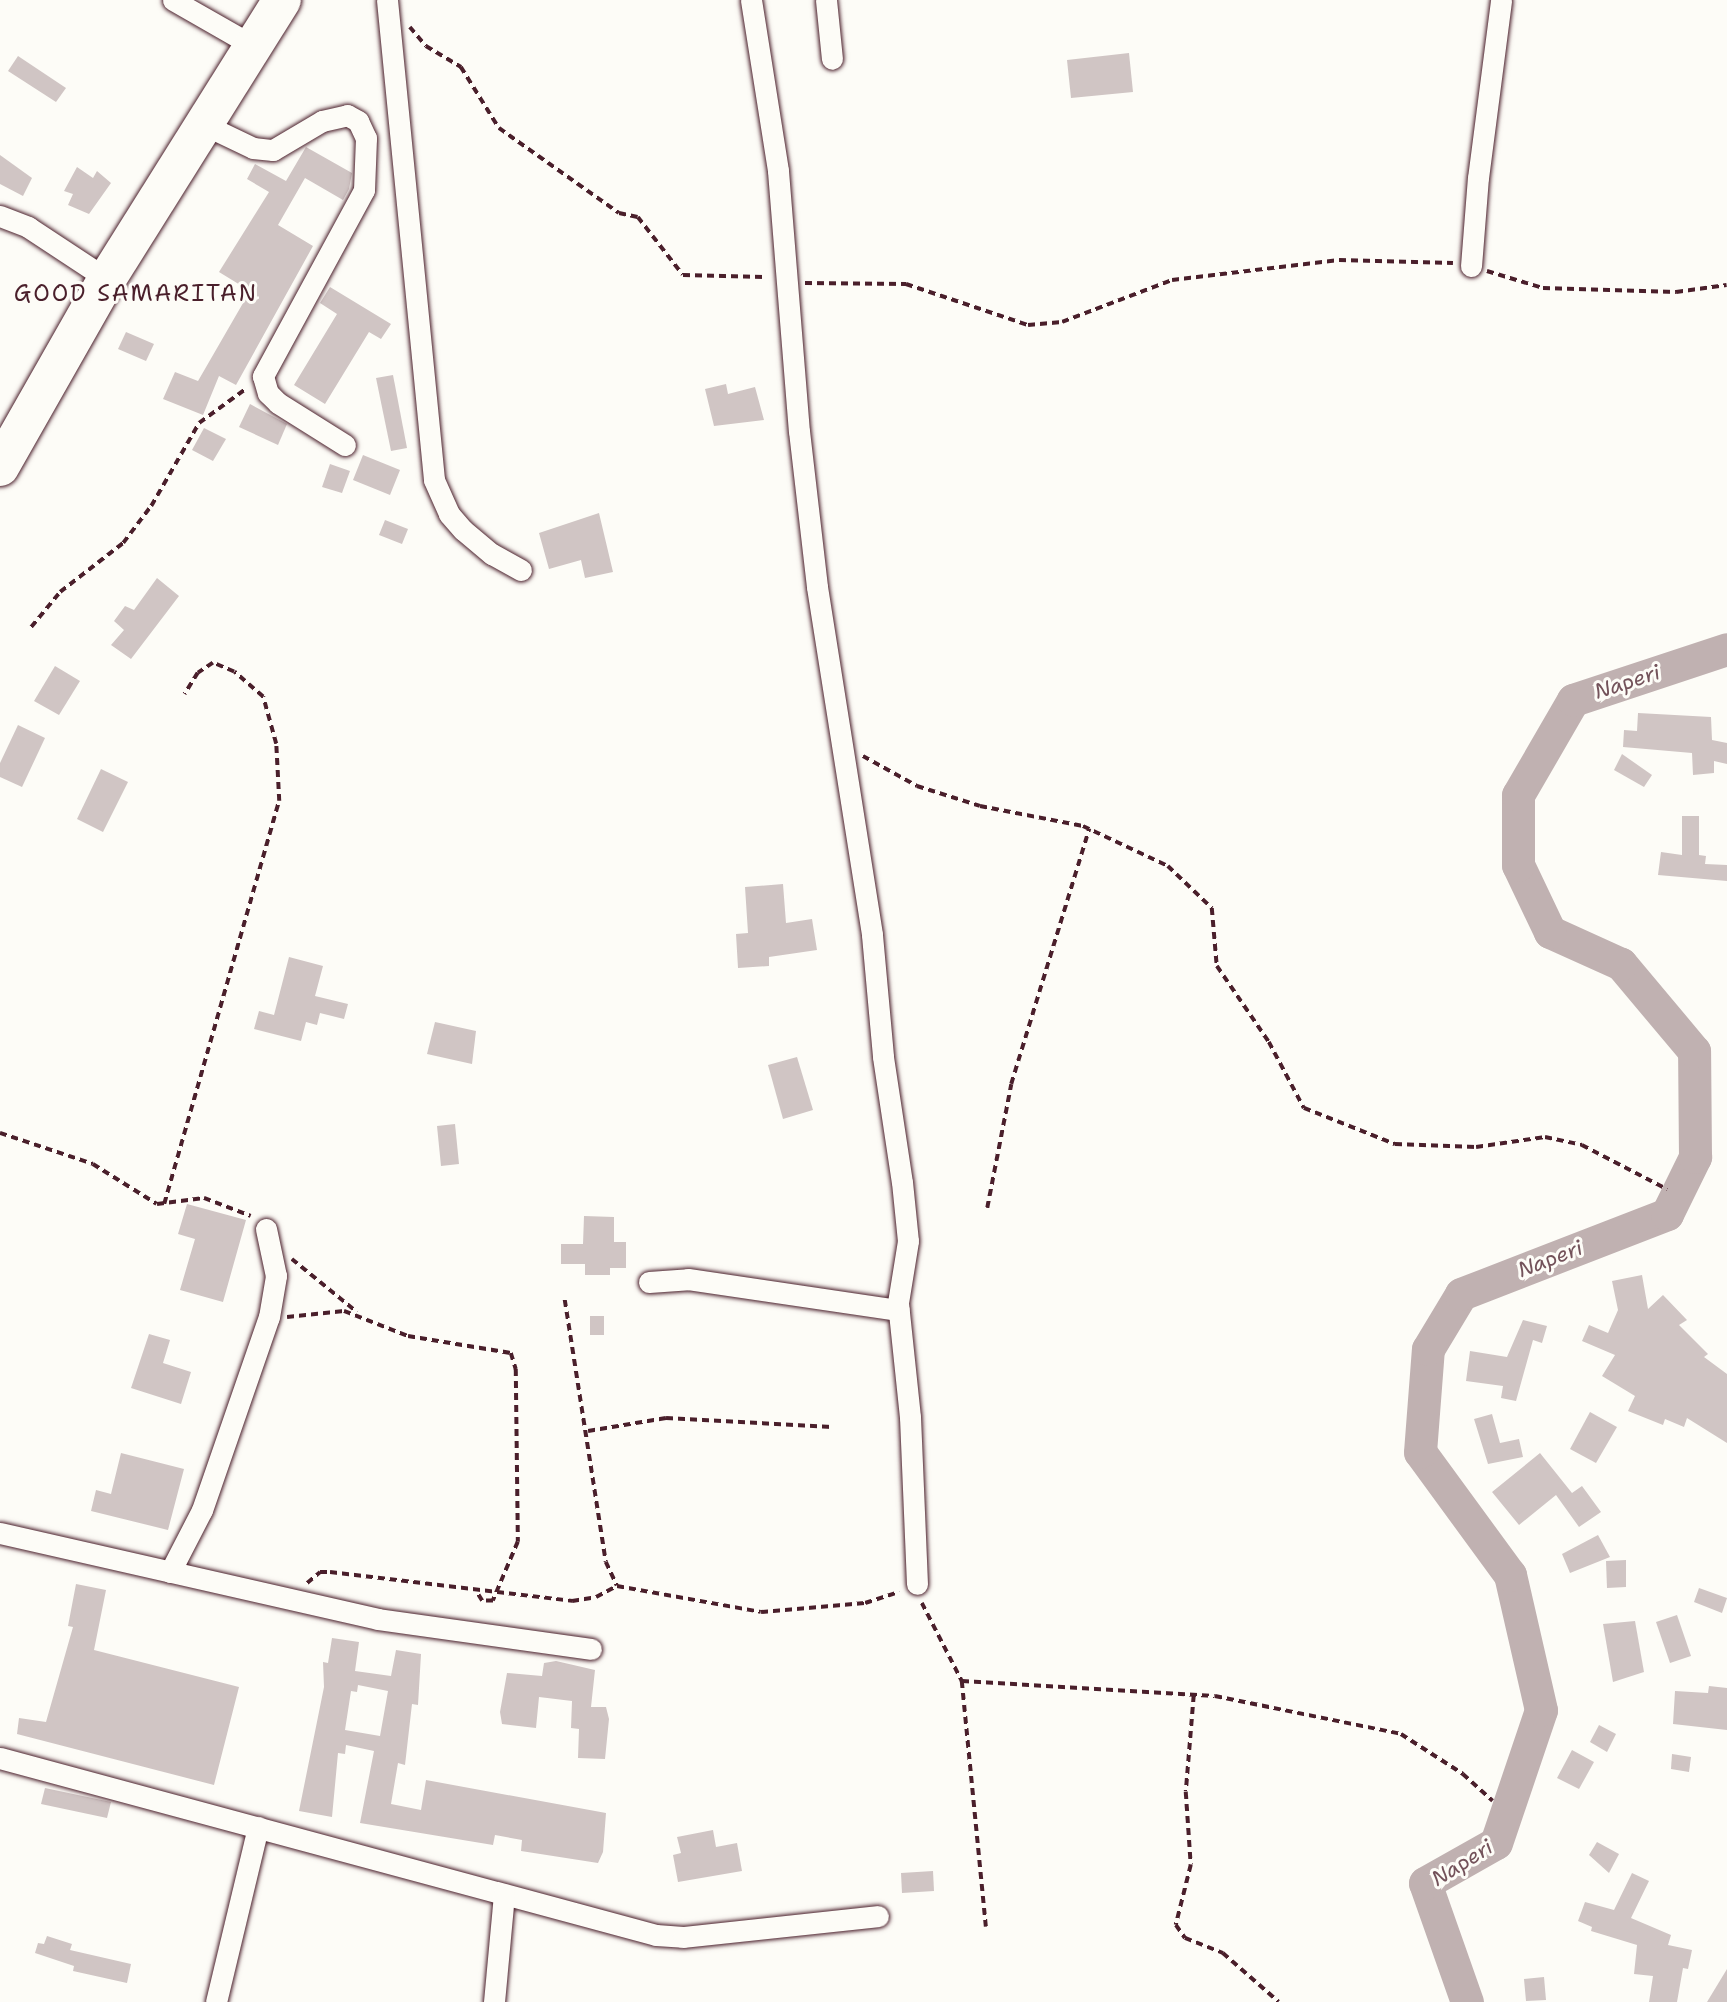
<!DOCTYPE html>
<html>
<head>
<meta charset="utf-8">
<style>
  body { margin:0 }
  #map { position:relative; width:1727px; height:2002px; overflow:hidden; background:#fdfcf7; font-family:"Shantell Sans",sans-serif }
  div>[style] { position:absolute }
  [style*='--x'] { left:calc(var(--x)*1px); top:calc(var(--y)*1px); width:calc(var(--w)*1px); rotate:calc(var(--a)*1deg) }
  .river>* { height:33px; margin:-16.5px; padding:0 16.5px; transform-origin:16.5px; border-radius:16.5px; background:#c0b1b1 }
  .building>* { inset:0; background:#d0c5c4 }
  .path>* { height:3.5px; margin-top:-1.75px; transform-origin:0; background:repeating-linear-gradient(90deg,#4a1f2b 0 7px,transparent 0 12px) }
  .roads { filter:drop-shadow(0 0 2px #4a1f2b) drop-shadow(0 0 2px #4a1f2b) }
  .street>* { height:21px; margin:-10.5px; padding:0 10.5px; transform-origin:10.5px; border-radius:10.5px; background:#fdfcf7 }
  .highway>* { height:38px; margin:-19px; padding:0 19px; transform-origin:19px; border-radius:19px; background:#fdfcf7 }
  span { translate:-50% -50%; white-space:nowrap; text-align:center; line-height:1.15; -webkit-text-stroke:6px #fdfcf7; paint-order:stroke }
  .water-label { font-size:21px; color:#73525a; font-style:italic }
  .quarter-label { font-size:23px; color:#4a1f2b; letter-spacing:2px }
</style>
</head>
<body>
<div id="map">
  <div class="river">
    <i style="--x:1467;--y:2002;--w:126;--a:-109.4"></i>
    <i style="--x:1425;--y:1883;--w:81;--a:-29.4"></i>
    <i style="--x:1496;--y:1843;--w:140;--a:-71.3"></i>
    <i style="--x:1541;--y:1710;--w:139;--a:-102.9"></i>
    <i style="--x:1510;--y:1575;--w:152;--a:-126.2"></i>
    <i style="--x:1420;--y:1452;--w:103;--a:-85.6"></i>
    <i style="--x:1428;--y:1349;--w:64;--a:-59"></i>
    <i style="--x:1461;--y:1294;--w:221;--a:-21.2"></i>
    <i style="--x:1667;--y:1214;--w:64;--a:-63.8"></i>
    <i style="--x:1695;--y:1157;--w:106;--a:-90.5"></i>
    <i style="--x:1694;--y:1051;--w:114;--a:-130"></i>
    <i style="--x:1621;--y:964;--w:78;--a:-155.7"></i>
    <i style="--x:1550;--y:932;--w:74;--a:-115.5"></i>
    <i style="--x:1518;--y:865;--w:70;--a:-90"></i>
    <i style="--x:1518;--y:795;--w:110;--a:-59.9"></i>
    <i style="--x:1573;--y:700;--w:162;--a:-18.3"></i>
  </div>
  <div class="building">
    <i style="clip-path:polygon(1129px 53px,1133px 92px,1071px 98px,1067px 60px)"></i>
    <i style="clip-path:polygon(18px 56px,66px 88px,56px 102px,8px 71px)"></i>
    <i style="clip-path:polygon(306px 147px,352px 173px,349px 189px,343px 200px,305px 178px,278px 225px,313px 246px,236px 385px,219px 376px,203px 415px,163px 399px,175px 372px,198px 381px,250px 291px,219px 272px,269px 192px,247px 179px,255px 164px,286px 181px)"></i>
    <i style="clip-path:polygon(0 155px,32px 178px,23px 196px,0 184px)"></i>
    <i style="clip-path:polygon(77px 167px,93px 178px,97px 171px,111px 183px,89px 214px,68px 205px,73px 194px,64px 191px)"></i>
    <i style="clip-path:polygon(330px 287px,391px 324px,381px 339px,369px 332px,325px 404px,294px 385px,337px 314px,320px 303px)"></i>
    <i style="clip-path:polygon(126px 332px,154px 344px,146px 361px,118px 349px)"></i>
    <i style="clip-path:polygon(393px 375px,407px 448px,391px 451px,376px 378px)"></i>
    <i style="clip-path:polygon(726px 384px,728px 394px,755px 387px,764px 420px,714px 426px,705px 389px)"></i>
    <i style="clip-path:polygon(250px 404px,287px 424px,278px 445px,239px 427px)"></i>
    <i style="clip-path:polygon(204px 428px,226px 439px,213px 461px,192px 450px)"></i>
    <i style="clip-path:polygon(363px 455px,400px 470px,390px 495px,353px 480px)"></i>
    <i style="clip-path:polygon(330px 464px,350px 471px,342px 493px,322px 487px)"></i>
    <i style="clip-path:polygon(599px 513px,613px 572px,585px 578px,581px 560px,549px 569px,539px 533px)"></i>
    <i style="clip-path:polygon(385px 520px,408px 529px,402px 544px,379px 535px)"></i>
    <i style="clip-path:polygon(157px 578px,179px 596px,131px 659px,111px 645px,124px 630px,114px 621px,125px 606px,134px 610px)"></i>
    <i style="clip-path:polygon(55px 666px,80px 681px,59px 715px,34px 701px)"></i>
    <i style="clip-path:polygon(1638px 713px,1711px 717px,1712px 740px,1727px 743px,1727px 764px,1714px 761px,1714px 773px,1693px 775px,1692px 753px,1623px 747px,1624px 730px,1637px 731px)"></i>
    <i style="clip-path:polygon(18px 725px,45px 738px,22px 787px,0 777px,0 763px)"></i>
    <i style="clip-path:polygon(1622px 754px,1652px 775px,1644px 787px,1614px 770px)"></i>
    <i style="clip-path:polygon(101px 769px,128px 782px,103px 832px,77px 819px)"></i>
    <i style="clip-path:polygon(1682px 816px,1699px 816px,1699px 855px,1706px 856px,1705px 864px,1727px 865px,1727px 881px,1658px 875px,1661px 852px,1682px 855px)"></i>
    <i style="clip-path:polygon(783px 884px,786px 923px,812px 919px,817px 950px,769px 957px,769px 966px,738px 968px,736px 934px,748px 933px,745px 887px)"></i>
    <i style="clip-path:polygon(289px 957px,323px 966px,315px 996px,348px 1004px,344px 1019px,320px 1013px,317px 1025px,306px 1022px,301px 1041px,254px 1029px,259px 1011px,274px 1015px)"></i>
    <i style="clip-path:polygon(435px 1022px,476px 1031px,472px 1064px,427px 1054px)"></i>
    <i style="clip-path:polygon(797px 1057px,813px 1110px,783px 1119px,768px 1065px)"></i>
    <i style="clip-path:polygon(455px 1124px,459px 1164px,441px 1166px,437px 1126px)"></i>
    <i style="clip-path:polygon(187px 1204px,246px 1220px,223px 1302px,180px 1290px,195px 1239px,178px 1234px)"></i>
    <i style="clip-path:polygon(584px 1216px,614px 1217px,614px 1242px,626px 1242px,626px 1268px,610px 1268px,610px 1275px,585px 1275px,585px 1264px,561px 1264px,561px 1244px,583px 1244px)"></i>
    <i style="clip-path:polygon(1642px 1275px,1648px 1309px,1663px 1295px,1687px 1320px,1679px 1325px,1708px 1354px,1704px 1357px,1727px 1374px,1727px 1443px,1687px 1418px,1684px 1427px,1665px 1419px,1663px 1425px,1628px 1411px,1635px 1396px,1602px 1376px,1615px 1355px,1582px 1341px,1589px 1325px,1608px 1333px,1618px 1310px,1612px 1281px)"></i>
    <i style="clip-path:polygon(590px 1316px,604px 1316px,604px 1335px,590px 1335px)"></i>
    <i style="clip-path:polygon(1523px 1320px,1547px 1326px,1542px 1343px,1533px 1340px,1516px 1401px,1501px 1398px,1503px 1386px,1466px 1381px,1470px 1351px,1507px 1357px)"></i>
    <i style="clip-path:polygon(149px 1334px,170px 1340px,163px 1363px,191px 1372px,181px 1404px,131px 1388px)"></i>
    <i style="clip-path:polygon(1590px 1412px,1617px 1427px,1596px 1463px,1570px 1449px)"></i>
    <i style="clip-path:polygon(1492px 1414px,1500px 1443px,1519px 1439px,1523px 1457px,1488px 1464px,1474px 1419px)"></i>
    <i style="clip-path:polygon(121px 1453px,184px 1469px,168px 1530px,91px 1511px,96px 1490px,111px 1494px)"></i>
    <i style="clip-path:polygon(1540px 1453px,1572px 1493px,1582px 1486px,1601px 1512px,1579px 1527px,1556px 1495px,1519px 1525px,1492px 1492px)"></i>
    <i style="clip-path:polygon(1598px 1535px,1610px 1557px,1570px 1573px,1562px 1554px)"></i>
    <i style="clip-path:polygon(1626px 1560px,1626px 1587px,1607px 1588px,1606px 1561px)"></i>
    <i style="clip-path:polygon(76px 1584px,106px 1590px,94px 1650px,239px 1687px,214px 1785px,17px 1734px,19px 1718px,46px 1722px,73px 1627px,68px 1626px)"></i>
    <i style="clip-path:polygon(1699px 1588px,1727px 1598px,1722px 1613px,1694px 1602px)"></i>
    <i style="clip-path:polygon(1677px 1615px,1691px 1656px,1670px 1663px,1656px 1622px)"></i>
    <i style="clip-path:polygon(1635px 1621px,1644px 1672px,1613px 1682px,1603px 1624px)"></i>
    <i style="clip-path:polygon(evenodd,332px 1638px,359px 1642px,355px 1671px,391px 1676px,396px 1650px,421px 1654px,418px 1705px,412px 1704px,405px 1765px,398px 1763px,391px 1804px,421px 1810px,426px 1780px,606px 1813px,603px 1852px,598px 1863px,521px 1851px,522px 1840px,495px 1835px,493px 1845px,360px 1823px,374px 1751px,346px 1745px,345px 1754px,338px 1753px,332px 1817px,299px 1811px,324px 1687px,323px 1662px,328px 1663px,332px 1638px,358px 1685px,388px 1691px,380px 1736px,345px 1730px,351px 1691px,357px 1692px,358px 1685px)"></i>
    <i style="clip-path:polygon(556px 1661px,595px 1670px,591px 1707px,606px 1707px,609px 1719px,605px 1759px,578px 1758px,579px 1729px,571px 1728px,572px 1701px,539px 1697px,536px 1728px,502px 1724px,500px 1712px,507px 1673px,542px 1676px,544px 1663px)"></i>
    <i style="clip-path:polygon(1709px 1686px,1727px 1688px,1727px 1730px,1673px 1724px,1675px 1691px,1708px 1693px)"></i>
    <i style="clip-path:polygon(1599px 1725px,1616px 1734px,1607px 1752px,1590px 1742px)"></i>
    <i style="clip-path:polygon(1572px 1750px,1594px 1762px,1579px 1789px,1557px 1778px)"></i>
    <i style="clip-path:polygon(1672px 1754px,1691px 1757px,1689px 1772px,1671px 1769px)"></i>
    <i style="clip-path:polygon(45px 1788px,111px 1802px,107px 1818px,41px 1804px)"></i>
    <i style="clip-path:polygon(713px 1830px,716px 1847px,737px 1843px,742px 1871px,678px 1882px,673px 1855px,681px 1853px,677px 1837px)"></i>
    <i style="clip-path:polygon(1597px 1842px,1619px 1854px,1609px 1873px,1589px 1855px)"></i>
    <i style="clip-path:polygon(933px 1871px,934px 1891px,902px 1893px,901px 1873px)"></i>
    <i style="clip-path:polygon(1632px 1873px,1649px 1881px,1631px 1918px,1671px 1935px,1668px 1945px,1692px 1950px,1688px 1969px,1683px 1968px,1677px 2002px,1649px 2002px,1653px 1976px,1634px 1974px,1637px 1945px,1591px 1931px,1592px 1927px,1578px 1921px,1585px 1902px,1614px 1910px)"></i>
    <i style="clip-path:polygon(47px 1936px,72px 1944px,70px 1950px,131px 1964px,127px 1983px,73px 1971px,74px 1966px,35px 1953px,38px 1943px,44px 1944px)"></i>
    <i style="clip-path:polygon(1727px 1969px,1727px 2002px,1707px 2002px)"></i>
    <i style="clip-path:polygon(1544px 1977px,1546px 2000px,1526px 2001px,1524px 1979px)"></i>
  </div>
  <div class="path">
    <i style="--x:410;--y:27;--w:25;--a:50"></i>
    <i style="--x:426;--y:46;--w:41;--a:31"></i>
    <i style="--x:461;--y:67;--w:72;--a:58.1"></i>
    <i style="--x:499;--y:128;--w:147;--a:35.3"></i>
    <i style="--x:619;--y:213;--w:19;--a:12"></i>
    <i style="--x:638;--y:217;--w:73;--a:52.2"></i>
    <i style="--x:683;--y:275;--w:84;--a:1.4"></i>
    <i style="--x:1487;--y:271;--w:59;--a:16.9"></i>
    <i style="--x:1543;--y:288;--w:133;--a:1.7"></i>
    <i style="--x:1676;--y:292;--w:51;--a:-7.8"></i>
    <i style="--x:805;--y:283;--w:101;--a:0.6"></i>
    <i style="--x:906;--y:284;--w:129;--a:18.6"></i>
    <i style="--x:1028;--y:325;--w:34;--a:-5"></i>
    <i style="--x:1062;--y:322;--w:118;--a:-20.9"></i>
    <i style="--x:1172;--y:280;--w:168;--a:-6.8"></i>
    <i style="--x:1339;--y:260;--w:114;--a:1.5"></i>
    <i style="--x:31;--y:627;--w:45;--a:-50.4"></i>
    <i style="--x:60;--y:592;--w:80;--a:-37.9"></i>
    <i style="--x:123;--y:543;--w:46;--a:-52.9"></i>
    <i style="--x:151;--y:506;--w:96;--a:-60"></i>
    <i style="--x:199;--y:423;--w:59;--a:-36.1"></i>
    <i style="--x:863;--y:756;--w:62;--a:29.1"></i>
    <i style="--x:917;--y:786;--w:66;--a:17.6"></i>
    <i style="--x:980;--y:806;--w:105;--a:11"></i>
    <i style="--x:1083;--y:826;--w:94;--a:25.2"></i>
    <i style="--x:1168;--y:866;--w:61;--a:43.7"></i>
    <i style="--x:1212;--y:908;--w:58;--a:85.1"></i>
    <i style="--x:1217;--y:966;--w:92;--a:55.6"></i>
    <i style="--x:1269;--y:1042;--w:75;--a:62.1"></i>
    <i style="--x:1304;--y:1108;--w:98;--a:21.6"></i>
    <i style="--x:1395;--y:1144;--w:81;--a:2.1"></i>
    <i style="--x:1476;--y:1147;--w:70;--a:-8.2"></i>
    <i style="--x:1545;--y:1137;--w:38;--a:12"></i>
    <i style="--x:1582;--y:1145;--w:96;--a:27.4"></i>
    <i style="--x:0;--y:1133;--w:98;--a:18.4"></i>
    <i style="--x:93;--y:1164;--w:75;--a:32"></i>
    <i style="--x:157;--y:1204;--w:47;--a:-7.3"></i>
    <i style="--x:204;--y:1198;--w:50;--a:21"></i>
    <i style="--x:164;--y:1204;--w:419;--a:-74.1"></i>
    <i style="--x:279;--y:801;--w:57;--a:-93"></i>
    <i style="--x:276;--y:744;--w:49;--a:-105.5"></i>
    <i style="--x:263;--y:697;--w:38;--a:-139"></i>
    <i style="--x:234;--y:672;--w:23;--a:-157"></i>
    <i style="--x:213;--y:663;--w:18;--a:146"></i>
    <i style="--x:198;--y:673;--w:25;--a:122"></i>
    <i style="--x:987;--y:1208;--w:126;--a:-79"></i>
    <i style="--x:1011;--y:1084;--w:267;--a:-73"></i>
    <i style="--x:292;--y:1259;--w:84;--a:39.2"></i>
    <i style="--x:565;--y:1300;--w:265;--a:81.1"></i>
    <i style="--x:606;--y:1562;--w:26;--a:65"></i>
    <i style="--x:617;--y:1586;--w:146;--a:10.2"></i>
    <i style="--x:761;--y:1612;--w:104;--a:-4.9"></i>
    <i style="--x:865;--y:1603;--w:36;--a:-18"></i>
    <i style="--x:287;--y:1317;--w:57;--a:-6"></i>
    <i style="--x:344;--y:1311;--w:69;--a:21.3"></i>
    <i style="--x:408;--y:1336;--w:104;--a:9.4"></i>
    <i style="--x:511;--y:1353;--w:17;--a:73"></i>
    <i style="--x:516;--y:1369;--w:173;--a:89.3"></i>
    <i style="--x:518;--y:1542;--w:64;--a:113"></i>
    <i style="--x:493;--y:1601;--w:11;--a:180"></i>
    <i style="--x:482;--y:1601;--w:13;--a:-122"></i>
    <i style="--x:588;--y:1431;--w:79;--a:-9.5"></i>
    <i style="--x:666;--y:1418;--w:166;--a:3.1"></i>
    <i style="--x:307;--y:1583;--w:17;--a:-40"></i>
    <i style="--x:320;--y:1572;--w:10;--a:0"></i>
    <i style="--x:330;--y:1572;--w:244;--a:6.8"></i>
    <i style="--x:572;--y:1601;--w:24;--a:-9"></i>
    <i style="--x:596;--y:1597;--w:24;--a:-28"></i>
    <i style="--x:922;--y:1603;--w:88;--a:62.9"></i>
    <i style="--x:962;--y:1681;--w:253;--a:3.4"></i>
    <i style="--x:1215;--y:1696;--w:190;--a:11.5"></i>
    <i style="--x:1401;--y:1734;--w:74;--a:32.8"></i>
    <i style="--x:1463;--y:1774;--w:40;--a:42"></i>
    <i style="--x:962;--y:1681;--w:247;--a:84.4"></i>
    <i style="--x:1194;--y:1695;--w:97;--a:94.7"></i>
    <i style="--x:1186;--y:1792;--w:73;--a:86.1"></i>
    <i style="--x:1191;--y:1865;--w:62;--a:104"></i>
    <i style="--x:1176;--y:1925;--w:16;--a:55"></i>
    <i style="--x:1185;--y:1938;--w:41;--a:21.5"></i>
    <i style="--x:1223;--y:1953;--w:74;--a:41.2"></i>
  </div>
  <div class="roads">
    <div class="street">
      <i style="--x:173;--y:0;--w:91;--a:29.7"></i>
      <i style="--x:387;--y:0;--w:482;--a:84.4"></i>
      <i style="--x:434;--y:480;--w:37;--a:66"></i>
      <i style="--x:449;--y:514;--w:21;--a:49"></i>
      <i style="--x:463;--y:530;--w:38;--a:40"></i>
      <i style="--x:492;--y:554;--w:33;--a:29"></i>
      <i style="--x:751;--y:0;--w:173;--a:81"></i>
      <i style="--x:778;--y:171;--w:261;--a:85.4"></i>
      <i style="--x:799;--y:431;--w:157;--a:83.4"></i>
      <i style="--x:817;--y:587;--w:352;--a:81"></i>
      <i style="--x:872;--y:935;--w:122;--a:84.8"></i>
      <i style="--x:883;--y:1057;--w:126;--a:81.4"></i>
      <i style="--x:902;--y:1182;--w:59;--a:84.2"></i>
      <i style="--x:908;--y:1241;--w:63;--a:99.2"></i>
      <i style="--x:898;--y:1303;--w:115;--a:84"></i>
      <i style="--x:910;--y:1417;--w:167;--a:87.6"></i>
      <i style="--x:826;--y:0;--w:59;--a:84.2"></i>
      <i style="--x:203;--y:124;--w:55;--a:25.6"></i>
      <i style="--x:253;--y:148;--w:20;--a:6"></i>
      <i style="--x:273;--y:150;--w:57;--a:-30.6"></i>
      <i style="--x:322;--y:121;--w:26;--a:-13"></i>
      <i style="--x:347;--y:115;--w:13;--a:29"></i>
      <i style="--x:358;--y:121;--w:19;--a:65"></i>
      <i style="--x:366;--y:138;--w:52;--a:92.2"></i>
      <i style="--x:364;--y:190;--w:212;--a:118.5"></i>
      <i style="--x:263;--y:376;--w:18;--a:74"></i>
      <i style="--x:268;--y:393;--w:14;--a:45"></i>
      <i style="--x:278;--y:403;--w:79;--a:32.1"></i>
      <i style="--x:0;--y:216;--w:30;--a:21"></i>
      <i style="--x:28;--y:227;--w:95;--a:33.4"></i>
      <i style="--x:1471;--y:266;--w:88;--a:-85.5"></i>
      <i style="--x:1478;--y:178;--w:179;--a:-82.6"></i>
      <i style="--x:649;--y:1282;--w:39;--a:-4"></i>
      <i style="--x:688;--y:1279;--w:213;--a:8.4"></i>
      <i style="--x:0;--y:1533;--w:388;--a:12.8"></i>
      <i style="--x:378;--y:1619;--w:215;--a:8"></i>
      <i style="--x:170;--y:1572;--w:70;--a:-62.7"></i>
      <i style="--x:202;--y:1510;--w:204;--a:-70.9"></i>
      <i style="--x:269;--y:1317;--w:42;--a:-80.3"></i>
      <i style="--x:276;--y:1276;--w:48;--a:-102"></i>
      <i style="--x:0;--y:1758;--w:679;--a:15.1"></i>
      <i style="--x:656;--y:1935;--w:27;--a:4"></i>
      <i style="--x:683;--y:1937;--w:196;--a:-6.1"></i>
      <i style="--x:216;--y:2002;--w:180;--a:-76.5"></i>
      <i style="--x:494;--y:2002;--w:108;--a:-84.7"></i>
    </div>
    <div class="highway">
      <i style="--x:0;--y:467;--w:216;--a:-60.4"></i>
      <i style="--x:107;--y:279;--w:329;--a:-57.9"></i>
    </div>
  </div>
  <div class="water-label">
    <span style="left:1627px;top:682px;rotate:-18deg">Naperi</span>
    <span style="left:1550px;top:1259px;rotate:-21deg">Naperi</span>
    <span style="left:1462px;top:1863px;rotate:-32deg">Naperi</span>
  </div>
  <div class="quarter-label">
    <span style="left:136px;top:293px">GOOD SAMARITAN</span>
  </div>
</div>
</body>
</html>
